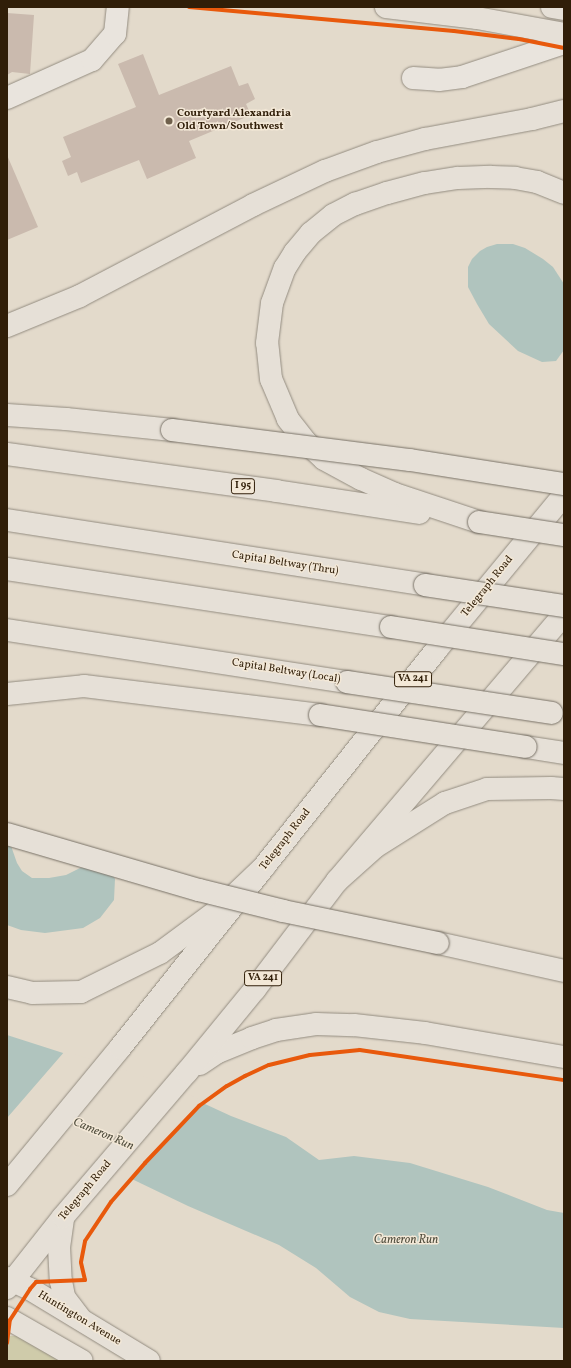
<!DOCTYPE html>
<html>
<head>
<meta charset="utf-8">
<style>
  body { margin:0 }
  #map { position:relative; width:571px; height:1368px; overflow:hidden; background:#e3dacb; font-family:Vollkorn,serif }
  div>[style] { position:absolute }
  [style*='--x'] { left:calc(var(--x)*1px); top:calc(var(--y)*1px); width:calc(var(--w)*1px); rotate:calc(var(--a)*1deg) }
  .green>* { inset:0; background:#cfcbaa }
  .water>* { inset:0; background:#b0c4be }
  .pier>* { inset:0; background:#e3dacb }
  .building>* { inset:0; background:#cabaae }
  .roads { filter:drop-shadow(0 0 1px #938c80) drop-shadow(0 0 1px #938c80) }
  .minor>* { height:22px; margin:-11px; padding:0 11px; transform-origin:11px; border-radius:11px; background:#e9e4dd }
  .major>* { height:22px; margin:-11px; padding:0 11px; transform-origin:11px; border-radius:11px; background:#e6e0d7 }
  .highway>* { height:22px; margin:-11px; padding:0 11px; transform-origin:11px; border-radius:11px; background:#e6e0d7 }
  .bridges { filter:drop-shadow(0 0 1px #797267) drop-shadow(0 0 1px #797267) }
  .highway-bridge>* { height:22px; margin:-11px; padding:0 11px; transform-origin:11px; border-radius:11px; background:#e6e0d7 }
  .cycleway>* { height:4px; margin:-2px; padding:0 2px; transform-origin:2px; border-radius:2px; background:#e8590c }
  .dots>* { width:11px; height:11px; translate:-50% -50%; box-sizing:border-box; border:2px solid #f3e8d7; border-radius:50% }
  span { translate:-50% -50%; white-space:nowrap; text-align:center; line-height:1.15; -webkit-text-stroke:3px #f3e8d7; paint-order:stroke }
  .shield-label span { padding:1px 3px; background:#f3e8d7; border:1px solid; border-radius:3px; -webkit-text-stroke-width:0 }
  .shield-label { font-size:10px; color:#301e08; font-weight:700 }
  .poi-label { font-size:11px; color:#301e08; font-weight:700 }
  .left { translate:0 -50%; text-align:left }
  .street-label { font-size:11px; color:#301e08 }
  .water-label { font-size:12px; color:#504d3d; font-style:italic }
  .frame { position:absolute; inset:0; border:8px solid #301e08; pointer-events:none }
</style>
</head>
<body>
<div id="map">
  <div class="green">
    <i style="clip-path:polygon(9px 1336px,19px 1336px,65px 1361px,7px 1361px,7px 1345px)"></i>
  </div>
  <div class="water">
    <i style="clip-path:polygon(497px 244px,513px 244px,525px 248px,543px 259px,553px 267px,564px 284px,564px 350px,556px 361px,542px 362px,518px 351px,489px 324px,477px 304px,468px 287px,468px 267px,472px 259px,480px 251px,487px 247px)"></i>
    <i style="clip-path:polygon(7px 840px,10px 843px,17px 863px,22px 871px,32px 878px,49px 878px,66px 875px,80px 868px,90px 865px,110px 870px,115px 879px,114px 900px,100px 918px,83px 928px,45px 933px,21px 930px,7px 925px)"></i>
    <i style="clip-path:polygon(7px 1035px,166px 1086px,231px 1116px,286px 1137px,319px 1160px,354px 1156px,410px 1163px,488px 1187px,547px 1210px,564px 1213px,564px 1328px,410px 1319px,379px 1312px,350px 1297px,316px 1268px,279px 1245px,188px 1206px,7px 1119px)"></i>
  </div>
  <div class="pier">
    <i style="clip-path:polygon(65px 1051px,167px 1084px,205px 1102px,177px 1129px,130px 1180px,7px 1121px,7px 1118px)"></i>
  </div>
  <div class="building">
    <i style="clip-path:polygon(7px 13px,34px 15px,30px 74px,12px 72px,7px 75px)"></i>
    <i style="clip-path:polygon(143px 54px,159px 95px,231px 66px,239px 86px,248px 83px,255px 99px,246px 104px,251px 115px,189px 141px,196px 158px,147px 179px,139px 160px,81px 183px,77px 172px,68px 176px,62px 161px,71px 157px,63px 137px,136px 107px,118px 64px)"></i>
    <i style="clip-path:polygon(7px 155px,38px 227px,7px 240px)"></i>
  </div>
  <div class="roads">
    <div class="minor">
      <i style="--x:413;--y:78;--w:26;--a:4"></i>
      <i style="--x:439;--y:80;--w:23;--a:-7"></i>
      <i style="--x:462;--y:77;--w:108;--a:-18.4"></i>
      <i style="--x:7;--y:98;--w:93;--a:-24.1"></i>
      <i style="--x:92;--y:60;--w:35;--a:-49"></i>
      <i style="--x:115;--y:34;--w:27;--a:-84"></i>
    </div>
    <div class="major">
      <i style="--x:386;--y:7;--w:92;--a:6.9"></i>
      <i style="--x:477;--y:18;--w:88;--a:10.4"></i>
      <i style="--x:552;--y:7;--w:12;--a:9"></i>
      <i style="--x:200;--y:1064;--w:22;--a:-34"></i>
      <i style="--x:218;--y:1052;--w:37;--a:-22"></i>
      <i style="--x:252;--y:1038;--w:25;--a:-18"></i>
      <i style="--x:276;--y:1030;--w:40;--a:-8.5"></i>
      <i style="--x:316;--y:1024;--w:38;--a:2"></i>
      <i style="--x:354;--y:1025;--w:71;--a:6.4"></i>
      <i style="--x:425;--y:1033;--w:141;--a:9.8"></i>
      <i style="--x:7;--y:1185;--w:178;--a:-50.5"></i>
      <i style="--x:120;--y:1048;--w:510;--a:-51.53"></i>
      <i style="--x:437;--y:649;--w:200;--a:-50.5"></i>
      <i style="--x:63;--y:1219;--w:28;--a:98"></i>
      <i style="--x:59;--y:1247;--w:34;--a:87"></i>
      <i style="--x:61;--y:1281;--w:16;--a:79"></i>
      <i style="--x:64;--y:1297;--w:25;--a:53"></i>
      <i style="--x:7;--y:1278;--w:25;--a:26"></i>
      <i style="--x:30;--y:1289;--w:139;--a:31.2"></i>
      <i style="--x:7;--y:1288;--w:90;--a:-51.7"></i>
      <i style="--x:63;--y:1217;--w:191;--a:-49.5"></i>
      <i style="--x:187;--y:1072;--w:107;--a:-50.7"></i>
      <i style="--x:255;--y:989;--w:136;--a:-52.8"></i>
      <i style="--x:337;--y:881;--w:350;--a:-49.6"></i>
      <i style="--x:7;--y:1318;--w:86;--a:29.8"></i>
    </div>
    <div class="highway">
      <i style="--x:7;--y:326;--w:79;--a:-22.3"></i>
      <i style="--x:80;--y:296;--w:195;--a:-27.7"></i>
      <i style="--x:253;--y:205;--w:80;--a:-25.3"></i>
      <i style="--x:325;--y:171;--w:55;--a:-20.1"></i>
      <i style="--x:377;--y:152;--w:50;--a:-15.2"></i>
      <i style="--x:425;--y:139;--w:109;--a:-10.6"></i>
      <i style="--x:532;--y:119;--w:33;--a:-14"></i>
      <i style="--x:7;--y:415;--w:59;--a:3.9"></i>
      <i style="--x:66;--y:419;--w:107;--a:5.9"></i>
      <i style="--x:7;--y:454;--w:272;--a:7.8"></i>
      <i style="--x:276;--y:491;--w:145;--a:8.7"></i>
      <i style="--x:7;--y:520;--w:423;--a:8.8"></i>
      <i style="--x:479;--y:522;--w:89;--a:-161.6"></i>
      <i style="--x:395;--y:494;--w:37;--a:-156"></i>
      <i style="--x:361;--y:479;--w:42;--a:-151.6"></i>
      <i style="--x:324;--y:459;--w:26;--a:-137"></i>
      <i style="--x:305;--y:441;--w:28;--a:-128"></i>
      <i style="--x:288;--y:419;--w:43;--a:-113"></i>
      <i style="--x:271;--y:379;--w:36;--a:-96"></i>
      <i style="--x:267;--y:343;--w:40;--a:-82.9"></i>
      <i style="--x:272;--y:303;--w:37;--a:-70"></i>
      <i style="--x:285;--y:268;--w:19;--a:-58"></i>
      <i style="--x:295;--y:252;--w:25;--a:-50"></i>
      <i style="--x:311;--y:233;--w:28;--a:-39"></i>
      <i style="--x:333;--y:215;--w:25;--a:-27"></i>
      <i style="--x:355;--y:204;--w:34;--a:-19"></i>
      <i style="--x:387;--y:193;--w:39;--a:-15"></i>
      <i style="--x:425;--y:183;--w:33;--a:-9"></i>
      <i style="--x:458;--y:178;--w:33;--a:-2"></i>
      <i style="--x:491;--y:177;--w:24;--a:2"></i>
      <i style="--x:515;--y:178;--w:22;--a:10"></i>
      <i style="--x:537;--y:182;--w:29;--a:22"></i>
      <i style="--x:7;--y:569;--w:388;--a:8.6"></i>
      <i style="--x:7;--y:630;--w:344;--a:8.7"></i>
      <i style="--x:7;--y:694;--w:77;--a:-5.9"></i>
      <i style="--x:84;--y:686;--w:238;--a:7"></i>
      <i style="--x:526;--y:747;--w:38;--a:9"></i>
      <i style="--x:337;--y:881;--w:51;--a:-41.8"></i>
      <i style="--x:375;--y:847;--w:83;--a:-32.2"></i>
      <i style="--x:445;--y:803;--w:44;--a:-18.4"></i>
      <i style="--x:487;--y:789;--w:64;--a:-0.9"></i>
      <i style="--x:551;--y:788;--w:13;--a:4"></i>
      <i style="--x:438;--y:943;--w:129;--a:12.5"></i>
      <i style="--x:7;--y:987;--w:26;--a:13"></i>
      <i style="--x:32;--y:993;--w:49;--a:-1.2"></i>
      <i style="--x:81;--y:992;--w:88;--a:-26.3"></i>
      <i style="--x:160;--y:953;--w:76;--a:-36.4"></i>
      <i style="--x:221;--y:908;--w:61;--a:-43.7"></i>
    </div>
  </div>
  <div class="bridges">
    <div class="highway-bridge">
      <i style="--x:172;--y:430;--w:240;--a:7.2"></i>
      <i style="--x:410;--y:460;--w:156;--a:8.9"></i>
      <i style="--x:479;--y:522;--w:86;--a:8.7"></i>
      <i style="--x:425;--y:585;--w:141;--a:8.6"></i>
      <i style="--x:391;--y:627;--w:175;--a:8.9"></i>
      <i style="--x:347;--y:682;--w:207;--a:8.6"></i>
      <i style="--x:320;--y:715;--w:208;--a:8.8"></i>
      <i style="--x:7;--y:834;--w:200;--a:16.3"></i>
      <i style="--x:199;--y:890;--w:87;--a:14"></i>
      <i style="--x:283;--y:911;--w:158;--a:11.7"></i>
    </div>
  </div>
  <div class="cycleway">
    <i style="--x:189;--y:7;--w:266;--a:5.2"></i>
    <i style="--x:454;--y:31;--w:65;--a:7"></i>
    <i style="--x:519;--y:39;--w:46;--a:11.3"></i>
    <i style="--x:7;--y:1343;--w:23;--a:-83"></i>
    <i style="--x:10;--y:1320;--w:37;--a:-57"></i>
    <i style="--x:30;--y:1289;--w:9;--a:-49"></i>
    <i style="--x:36;--y:1282;--w:49;--a:-2.3"></i>
    <i style="--x:85;--y:1280;--w:18;--a:-103"></i>
    <i style="--x:81;--y:1262;--w:21;--a:-79"></i>
    <i style="--x:85;--y:1241;--w:47;--a:-56.3"></i>
    <i style="--x:111;--y:1202;--w:52;--a:-48.9"></i>
    <i style="--x:145;--y:1163;--w:79;--a:-46.5"></i>
    <i style="--x:199;--y:1106;--w:34;--a:-36"></i>
    <i style="--x:227;--y:1086;--w:21;--a:-29"></i>
    <i style="--x:245;--y:1076;--w:26;--a:-25"></i>
    <i style="--x:269;--y:1065;--w:42;--a:-13.7"></i>
    <i style="--x:310;--y:1055;--w:50;--a:-5.7"></i>
    <i style="--x:360;--y:1050;--w:206;--a:8.4"></i>
  </div>
  <div class="dots">
    <i style="left:169px;top:121px;background:#6f604c"></i>
  </div>
  <div class="shield-label">
    <span style="left:243px;top:486px">I 95</span>
    <span style="left:413px;top:679px">VA 241</span>
    <span style="left:263px;top:978px">VA 241</span>
  </div>
  <div class="poi-label">
    <span class="left" style="left:177px;top:121px">Courtyard Alexandria<br>Old Town/Southwest</span>
  </div>
  <div class="street-label">
    <span style="left:285px;top:564px;rotate:9deg">Capital Beltway (Thru)</span>
    <span style="left:488px;top:587px;rotate:-51deg">Telegraph Road</span>
    <span style="left:286px;top:672px;rotate:9deg">Capital Beltway (Local)</span>
    <span style="left:286px;top:840px;rotate:-52deg">Telegraph Road</span>
    <span style="left:86px;top:1191px;rotate:-50deg">Telegraph Road</span>
    <span style="left:79px;top:1319px;rotate:31deg">Huntington Avenue</span>
  </div>
  <div class="water-label">
    <span style="left:103px;top:1135px;rotate:23deg">Cameron Run</span>
    <span style="left:406px;top:1241px">Cameron Run</span>
  </div>
  <div class="frame"></div>
</div>
</body>
</html>
